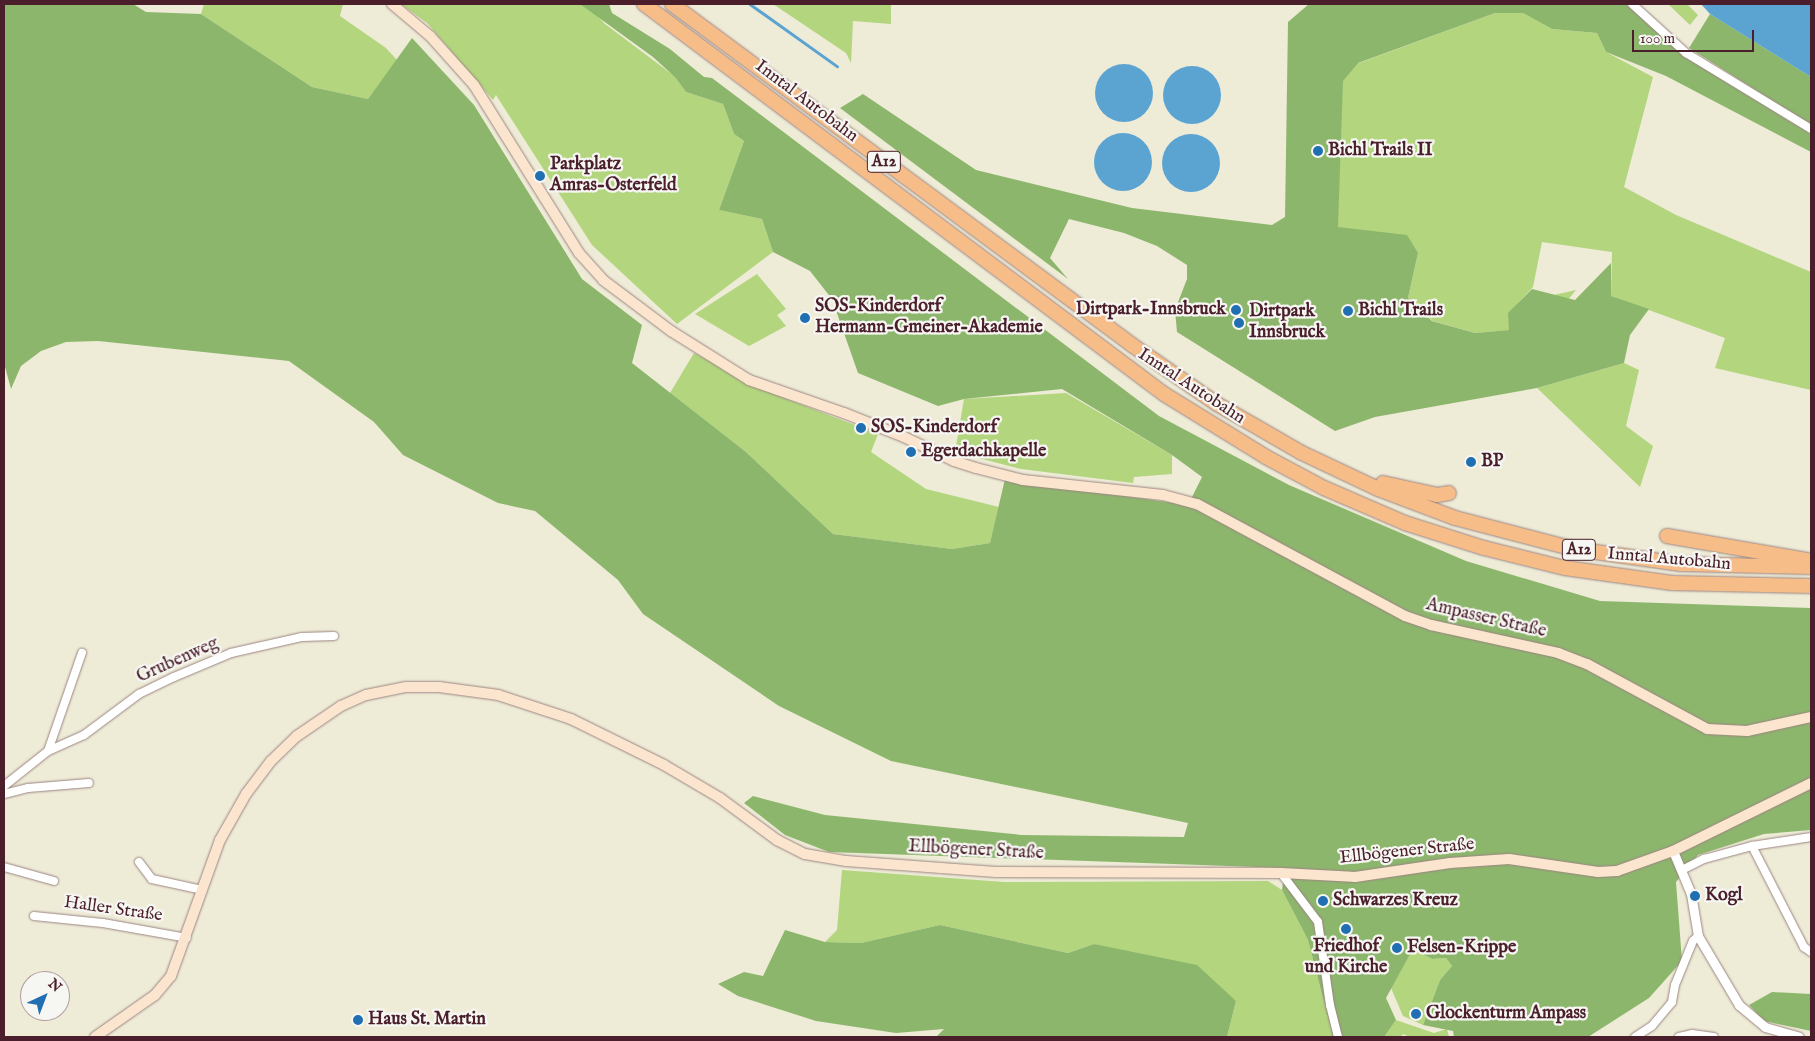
<!DOCTYPE html>
<html>
<head>
<meta charset="utf-8">
<style>
  body { margin:0 }
  #map { position:relative; width:1815px; height:1041px; overflow:hidden; background:#eeebd7; font-family:"IM FELL English",serif }
  div>[style] { position:absolute }
  [style*='--x'] { left:calc(var(--x)*1px); top:calc(var(--y)*1px); width:calc(var(--w)*1px); rotate:calc(var(--a)*1deg) }
  .green>* { inset:0; background:#b2d57e }
  .forest>* { inset:0; background:#8db66d }
  .water>* { inset:0; background:#5ba4d2 }
  .round { border-radius:50% }
  .stream>* { height:2.5px; margin:-1.25px; padding:0 1.25px; transform-origin:1.25px; border-radius:1.25px; background:#5ba4d2 }
  .roads { filter:drop-shadow(0 0 1px #9c8581) drop-shadow(0 0 1px #9c8581) }
  .minor>* { height:8px; margin:-4px; padding:0 4px; transform-origin:4px; border-radius:4px; background:#fff }
  .tertiary>* { height:9px; margin:-4.5px; padding:0 4.5px; transform-origin:4.5px; border-radius:4.5px; background:#fff }
  .secondary>* { height:10px; margin:-5px; padding:0 5px; transform-origin:5px; border-radius:5px; background:#fce5cf }
  .motorway>* { height:14px; margin:-7px; padding:0 7px; transform-origin:7px; border-radius:7px; background:#f7bd88 }
  .dots>* { width:14px; height:14px; translate:-50% -50%; box-sizing:border-box; border:2px solid #f6f6f2; border-radius:50% }
  span { translate:-50% -50%; white-space:nowrap; text-align:center; line-height:1.15; -webkit-text-stroke:4.5px #f6f6f2; paint-order:stroke }
  .shield-label span { padding:1px 4px; background:#f6f6f2; border:1px solid; border-radius:4px; -webkit-text-stroke-width:0 }
  .shield-label { font-size:16px; color:#4a1f2b; font-weight:700 }
  .street-label { font-size:18px; color:#4a1f2b }
  .poi-label { font-size:18px; color:#4a1f2b; font-weight:700 }
  .left { translate:0 -50%; text-align:left }
  .right { translate:-100% -50%; text-align:right }
  .frame { position:absolute; inset:0; border:5px solid #4a1f2b; pointer-events:none }
  .north { position:absolute; left:20px; top:971px; width:50px; height:50px; box-sizing:border-box; background:#f6f6f2; border:1px solid #b1a0a2; border-radius:50%; rotate:43deg; font-size:14px; font-weight:700; line-height:20px; text-align:center; color:#4a1f2b }
  .north::after { content:''; display:block; margin:auto; width:18px; height:22px; background:#1f6fb2; clip-path:polygon(50% 0,100% 100%,50% 72%,0 100%) }
  .scale { position:absolute; left:1632px; top:30px; width:122px; height:22px; box-sizing:border-box; border:2px solid #4a1f2b; border-top:0; padding-left:6px; font-size:15px; line-height:18px; white-space:nowrap; color:#4a1f2b; -webkit-text-stroke:4px #f6f6f2; paint-order:stroke }
</style>
</head>
<body>
<div id="map">
  <div class="green">
    <i style="clip-path:polygon(204px 4px,343px 4px,340px 16px,386px 48px,397px 60px,368px 99px,312px 87px,201px 14px)"></i>
    <i style="clip-path:polygon(401px 4px,580px 4px,589px 7px,605px 24px,677px 78px,686px 92px,723px 104px,734px 134px,744px 141px,719px 210px,762px 219px,773px 252px,677px 324px,592px 245px,496px 95px,493px 100px,427px 23px)"></i>
    <i style="clip-path:polygon(773px 4px,891px 4px,891px 24px,853px 21px,851px 63px,846px 53px)"></i>
    <i style="clip-path:polygon(1668px 4px,1687px 4px,1698px 15px,1690px 25px)"></i>
    <i style="clip-path:polygon(1495px 13px,1523px 13px,1552px 29px,1597px 33px,1606px 52px,1653px 77px,1624px 187px,1676px 215px,1811px 272px,1811px 390px,1715px 368px,1725px 338px,1611px 296px,1612px 252px,1542px 242px,1533px 287px,1518px 303px,1576px 290px,1553px 318px,1476px 369px,1446px 339px,1511px 332px,1508px 313px,1510px 330px,1475px 333px,1433px 321px,1408px 298px,1418px 253px,1338px 227px,1302px 49px,1359px 63px)"></i>
    <i style="clip-path:polygon(757px 274px,786px 309px,777px 315px,786px 326px,749px 346px,695px 314px)"></i>
    <i style="clip-path:polygon(694px 353px,774px 394px,878px 434px,871px 452px,926px 489px,999px 507px,990px 543px,952px 549px,833px 534px,746px 452px,670px 393px)"></i>
    <i style="clip-path:polygon(1624px 363px,1639px 370px,1626px 426px,1653px 446px,1640px 487px,1537px 388px)"></i>
    <i style="clip-path:polygon(1066px 393px,1172px 455px,1172px 474px,1134px 477px,1133px 483px,1021px 469px,955px 452px,964px 399px)"></i>
    <i style="clip-path:polygon(842px 870px,1004px 882px,1268px 881px,1282px 890px,1308px 940px,1333px 1037px,1227px 1037px,1236px 1001px,1094px 944px,1068px 953px,940px 925px,861px 943px,825px 942px,837px 930px)"></i>
    <i style="clip-path:polygon(1413px 949px,1432px 959px,1446px 958px,1452px 966px,1440px 980px,1423px 1025px,1403px 1016px,1391px 988px)"></i>
    <i style="clip-path:polygon(1396px 1020px,1434px 1033px,1447px 1029px,1449px 1037px,1410px 1037px,1403px 1034px,1401px 1037px,1384px 1037px)"></i>
  </div>
  <div class="forest">
    <i style="clip-path:polygon(4px 4px,133px 4px,146px 12px,201px 14px,312px 87px,368px 99px,412px 38px,474px 105px,582px 279px,642px 325px,632px 363px,746px 452px,833px 534px,952px 549px,990px 543px,1005px 479px,1188px 505px,1202px 477px,1172px 455px,1062px 389px,964px 399px,938px 406px,858px 373px,832px 299px,810px 271px,773px 252px,762px 219px,719px 210px,744px 141px,734px 134px,723px 104px,686px 92px,676px 78px,653px 57px,580px 4px,609px 4px,612px 13px,670px 49px,704px 77px,712px 78px,1159px 416px,1289px 485px,1466px 561px,1600px 601px,1811px 608px,1811px 830px,1764px 834px,1698px 855px,1676px 882px,1682px 961px,1649px 998px,1588px 1037px,1454px 1037px,1453px 1031px,1423px 1025px,1440px 980px,1452px 966px,1446px 958px,1432px 959px,1413px 949px,1386px 998px,1396px 1020px,1384px 1037px,1333px 1037px,1308px 940px,1282px 890px,1285px 868px,829px 852px,785px 835px,744px 803px,753px 796px,825px 815px,1022px 835px,1184px 837px,1188px 823px,891px 761px,779px 706px,643px 614px,618px 580px,535px 511px,498px 503px,403px 455px,374px 422px,289px 361px,98px 341px,66px 342px,41px 351px,21px 366px,11px 389px,4px 363px)"></i>
    <i style="clip-path:polygon(1309px 4px,1627px 4px,1683px 56px,1811px 134px,1811px 152px,1666px 76px,1606px 52px,1597px 33px,1552px 29px,1523px 13px,1495px 13px,1358px 63px,1343px 81px,1338px 227px,1407px 235px,1418px 253px,1408px 298px,1432px 321px,1475px 333px,1509px 330px,1508px 313px,1532px 289px,1575px 300px,1611px 263px,1611px 296px,1649px 309px,1630px 335px,1624px 363px,1537px 388px,1375px 417px,1335px 431px,1177px 332px,1175px 310px,1187px 279px,1187px 265px,1157px 246px,1124px 233px,1069px 219px,1050px 258px,1068px 279px,840px 108px,863px 94px,976px 170px,1132px 208px,1272px 225px,1285px 217px,1288px 22px)"></i>
    <i style="clip-path:polygon(1710px 14px,1811px 77px,1811px 125px,1689px 48px)"></i>
    <i style="clip-path:polygon(940px 925px,1068px 953px,1094px 944px,1197px 965px,1236px 1001px,1227px 1037px,936px 1037px,944px 1029px,896px 1033px,816px 1021px,738px 996px,718px 984px,744px 972px,763px 976px,785px 930px,825px 942px,861px 943px)"></i>
    <i style="clip-path:polygon(1772px 992px,1811px 994px,1811px 1031px,1764px 1021px,1749px 1005px)"></i>
  </div>
  <div class="water">
    <i style="clip-path:polygon(1701px 4px,1811px 4px,1811px 77px,1710px 14px)"></i>
    <i class="round" style="left:1095px;top:64px;width:58px;height:58px"></i>
    <i class="round" style="left:1163px;top:66px;width:58px;height:58px"></i>
    <i class="round" style="left:1094px;top:133px;width:58px;height:58px"></i>
    <i class="round" style="left:1162px;top:134px;width:58px;height:58px"></i>
  </div>
  <div class="stream">
    <i style="--x:750;--y:4;--w:107;--a:35.5"></i>
  </div>
  <div class="roads">
    <div class="minor">
      <i style="--x:1632;--y:4;--w:73;--a:42.2"></i>
      <i style="--x:1686;--y:53;--w:146;--a:31.3"></i>
      <i style="--x:48;--y:751;--w:104;--a:-70.9"></i>
      <i style="--x:4;--y:786;--w:56;--a:-38.5"></i>
      <i style="--x:48;--y:751;--w:39;--a:-24"></i>
      <i style="--x:84;--y:735;--w:69;--a:-36.7"></i>
      <i style="--x:139;--y:694;--w:39;--a:-26"></i>
      <i style="--x:174;--y:677;--w:62;--a:-22.8"></i>
      <i style="--x:231;--y:653;--w:73;--a:-12.7"></i>
      <i style="--x:302;--y:637;--w:32;--a:-2"></i>
      <i style="--x:4;--y:794;--w:25;--a:-14"></i>
      <i style="--x:28;--y:788;--w:61;--a:-4.7"></i>
      <i style="--x:1752;--y:846;--w:114;--a:62.8"></i>
      <i style="--x:1804;--y:947;--w:9;--a:36"></i>
      <i style="--x:139;--y:862;--w:21;--a:53"></i>
      <i style="--x:152;--y:879;--w:51;--a:12.4"></i>
      <i style="--x:4;--y:867;--w:52;--a:15.6"></i>
      <i style="--x:1682;--y:870;--w:25;--a:-27"></i>
      <i style="--x:1704;--y:859;--w:50;--a:-15.2"></i>
      <i style="--x:1752;--y:846;--w:60;--a:-8.7"></i>
      <i style="--x:1281;--y:873;--w:61;--a:52.9"></i>
      <i style="--x:1318;--y:922;--w:84;--a:81.8"></i>
      <i style="--x:1330;--y:1005;--w:33;--a:76"></i>
      <i style="--x:34;--y:916;--w:69;--a:5.8"></i>
      <i style="--x:103;--y:923;--w:85;--a:10.1"></i>
      <i style="--x:1635;--y:1037;--w:20;--a:-33"></i>
      <i style="--x:1652;--y:1026;--w:31;--a:-50"></i>
      <i style="--x:1672;--y:1002;--w:17;--a:-80"></i>
      <i style="--x:1675;--y:985;--w:48;--a:-67.8"></i>
      <i style="--x:1693;--y:941;--w:7;--a:-45"></i>
      <i style="--x:1679;--y:1037;--w:13;--a:-13"></i>
      <i style="--x:1692;--y:1034;--w:22;--a:8"></i>
    </div>
    <div class="tertiary">
      <i style="--x:1673;--y:851;--w:47;--a:67.3"></i>
      <i style="--x:1691;--y:894;--w:43;--a:80.5"></i>
      <i style="--x:1698;--y:936;--w:80;--a:59.3"></i>
      <i style="--x:1739;--y:1005;--w:34;--a:40"></i>
      <i style="--x:1765;--y:1027;--w:35;--a:16"></i>
    </div>
    <div class="secondary">
      <i style="--x:392;--y:4;--w:50;--a:40.1"></i>
      <i style="--x:430;--y:36;--w:66;--a:48.1"></i>
      <i style="--x:474;--y:85;--w:198;--a:58"></i>
      <i style="--x:579;--y:253;--w:36;--a:48"></i>
      <i style="--x:603;--y:280;--w:85;--a:36.9"></i>
      <i style="--x:671;--y:331;--w:92;--a:32.1"></i>
      <i style="--x:749;--y:380;--w:101;--a:19.2"></i>
      <i style="--x:844;--y:413;--w:65;--a:21.8"></i>
      <i style="--x:904;--y:437;--w:55;--a:25.6"></i>
      <i style="--x:954;--y:461;--w:23;--a:18"></i>
      <i style="--x:976;--y:468;--w:49;--a:14.3"></i>
      <i style="--x:1023;--y:480;--w:141;--a:6.1"></i>
      <i style="--x:1163;--y:495;--w:35;--a:15"></i>
      <i style="--x:1197;--y:504;--w:236;--a:28.3"></i>
      <i style="--x:1405;--y:616;--w:28;--a:19"></i>
      <i style="--x:1431;--y:625;--w:130;--a:12.4"></i>
      <i style="--x:1558;--y:653;--w:31;--a:21"></i>
      <i style="--x:1587;--y:664;--w:136;--a:28.4"></i>
      <i style="--x:1707;--y:729;--w:40;--a:2.9"></i>
      <i style="--x:1747;--y:731;--w:66;--a:-12.3"></i>
      <i style="--x:95;--y:1037;--w:73;--a:-35"></i>
      <i style="--x:155;--y:995;--w:25;--a:-50"></i>
      <i style="--x:171;--y:976;--w:145;--a:-70.2"></i>
      <i style="--x:220;--y:840;--w:53;--a:-60.5"></i>
      <i style="--x:246;--y:794;--w:41;--a:-52.9"></i>
      <i style="--x:271;--y:761;--w:36;--a:-44"></i>
      <i style="--x:297;--y:736;--w:53;--a:-34.3"></i>
      <i style="--x:341;--y:706;--w:27;--a:-24"></i>
      <i style="--x:366;--y:695;--w:41;--a:-11.3"></i>
      <i style="--x:406;--y:687;--w:33;--a:0"></i>
      <i style="--x:439;--y:687;--w:60;--a:7.7"></i>
      <i style="--x:498;--y:695;--w:77;--a:18.2"></i>
      <i style="--x:571;--y:719;--w:104;--a:26.3"></i>
      <i style="--x:664;--y:765;--w:65;--a:30.5"></i>
      <i style="--x:720;--y:798;--w:71;--a:36.4"></i>
      <i style="--x:777;--y:840;--w:31;--a:27"></i>
      <i style="--x:805;--y:854;--w:42;--a:9.7"></i>
      <i style="--x:846;--y:861;--w:150;--a:4.2"></i>
      <i style="--x:996;--y:872;--w:285;--a:0.2"></i>
      <i style="--x:1281;--y:873;--w:74;--a:3.1"></i>
      <i style="--x:1355;--y:877;--w:96;--a:-8.4"></i>
      <i style="--x:1450;--y:863;--w:59;--a:-3.9"></i>
      <i style="--x:1509;--y:859;--w:90;--a:8.3"></i>
      <i style="--x:1598;--y:872;--w:19;--a:-3"></i>
      <i style="--x:1617;--y:871;--w:59;--a:-19.7"></i>
      <i style="--x:1673;--y:851;--w:154;--a:-26.2"></i>
    </div>
    <div class="motorway">
      <i style="--x:644;--y:4;--w:650;--a:36.87"></i>
      <i style="--x:1164;--y:394;--w:120;--a:31.7"></i>
      <i style="--x:1266;--y:457;--w:66;--a:28.1"></i>
      <i style="--x:1324;--y:488;--w:88;--a:23.4"></i>
      <i style="--x:1405;--y:523;--w:83;--a:17.6"></i>
      <i style="--x:1484;--y:548;--w:83;--a:13.9"></i>
      <i style="--x:1565;--y:568;--w:108;--a:8"></i>
      <i style="--x:1672;--y:583;--w:139;--a:1.2"></i>
      <i style="--x:672;--y:4;--w:573;--a:36.55"></i>
      <i style="--x:1132;--y:345;--w:103;--a:34.8"></i>
      <i style="--x:1217;--y:404;--w:98;--a:30"></i>
      <i style="--x:1302;--y:453;--w:84;--a:25.3"></i>
      <i style="--x:1378;--y:489;--w:82;--a:20.6"></i>
      <i style="--x:1455;--y:518;--w:123;--a:14.6"></i>
      <i style="--x:1574;--y:549;--w:108;--a:8"></i>
      <i style="--x:1681;--y:564;--w:130;--a:1.3"></i>
      <i style="--x:1383;--y:483;--w:55;--a:12.5"></i>
      <i style="--x:1437;--y:495;--w:12;--a:-9"></i>
      <i style="--x:1667;--y:536;--w:143;--a:9.7"></i>
    </div>
  </div>
  <div class="dots">
    <i style="left:1318px;top:151px;background:#1f6fb2"></i>
    <i style="left:540px;top:176px;background:#1f6fb2"></i>
    <i style="left:1236px;top:310px;background:#1f6fb2"></i>
    <i style="left:1348px;top:311px;background:#1f6fb2"></i>
    <i style="left:805px;top:318px;background:#1f6fb2"></i>
    <i style="left:1239px;top:323px;background:#1f6fb2"></i>
    <i style="left:861px;top:428px;background:#1f6fb2"></i>
    <i style="left:911px;top:452px;background:#1f6fb2"></i>
    <i style="left:1471px;top:462px;background:#1f6fb2"></i>
    <i style="left:1695px;top:896px;background:#1f6fb2"></i>
    <i style="left:1323px;top:901px;background:#1f6fb2"></i>
    <i style="left:1346px;top:929px;background:#1f6fb2"></i>
    <i style="left:1397px;top:948px;background:#1f6fb2"></i>
    <i style="left:1416px;top:1014px;background:#1f6fb2"></i>
    <i style="left:358px;top:1020px;background:#1f6fb2"></i>
  </div>
  <div class="shield-label">
    <span style="left:884px;top:162px">A12</span>
    <span style="left:1579px;top:550px">A12</span>
  </div>
  <div class="street-label">
    <span style="left:806px;top:102px;rotate:37deg">Inntal Autobahn</span>
    <span style="left:1191px;top:387px;rotate:33deg">Inntal Autobahn</span>
    <span style="left:1669px;top:560px;rotate:5deg">Inntal Autobahn</span>
    <span style="left:1486px;top:619px;rotate:13deg">Ampasser Straße</span>
    <span style="left:178px;top:661px;rotate:-24deg">Grubenweg</span>
    <span style="left:976px;top:851px;rotate:3deg">Ellbögener Straße</span>
    <span style="left:1407px;top:852px;rotate:-6deg">Ellbögener Straße</span>
    <span style="left:113px;top:910px;rotate:8deg">Haller Straße</span>
  </div>
  <div class="poi-label">
    <span class="left" style="left:1328px;top:151px">Bichl Trails II</span>
    <span class="left" style="left:550px;top:176px">Parkplatz<br>Amras-Osterfeld</span>
    <span class="left" style="left:815px;top:318px">SOS-Kinderdorf<br>Hermann-Gmeiner-Akademie</span>
    <span class="right" style="left:1226px;top:310px">Dirtpark-Innsbruck</span>
    <span class="left" style="left:1358px;top:311px">Bichl Trails</span>
    <span class="left" style="left:1249px;top:323px">Dirtpark<br>Innsbruck</span>
    <span class="left" style="left:871px;top:428px">SOS-Kinderdorf</span>
    <span class="left" style="left:921px;top:452px">Egerdachkapelle</span>
    <span class="left" style="left:1481px;top:462px">BP</span>
    <span class="left" style="left:1705px;top:896px">Kogl</span>
    <span class="left" style="left:1333px;top:901px">Schwarzes Kreuz</span>
    <span style="left:1346px;top:958px">Friedhof<br>und Kirche</span>
    <span class="left" style="left:1407px;top:948px">Felsen-Krippe</span>
    <span class="left" style="left:1426px;top:1014px">Glockenturm Ampass</span>
    <span class="left" style="left:368px;top:1020px">Haus St. Martin</span>
  </div>
  <div class="frame"></div>
  <div class="north">N</div>
  <div class="scale">100 m</div>
</div>
</body>
</html>
